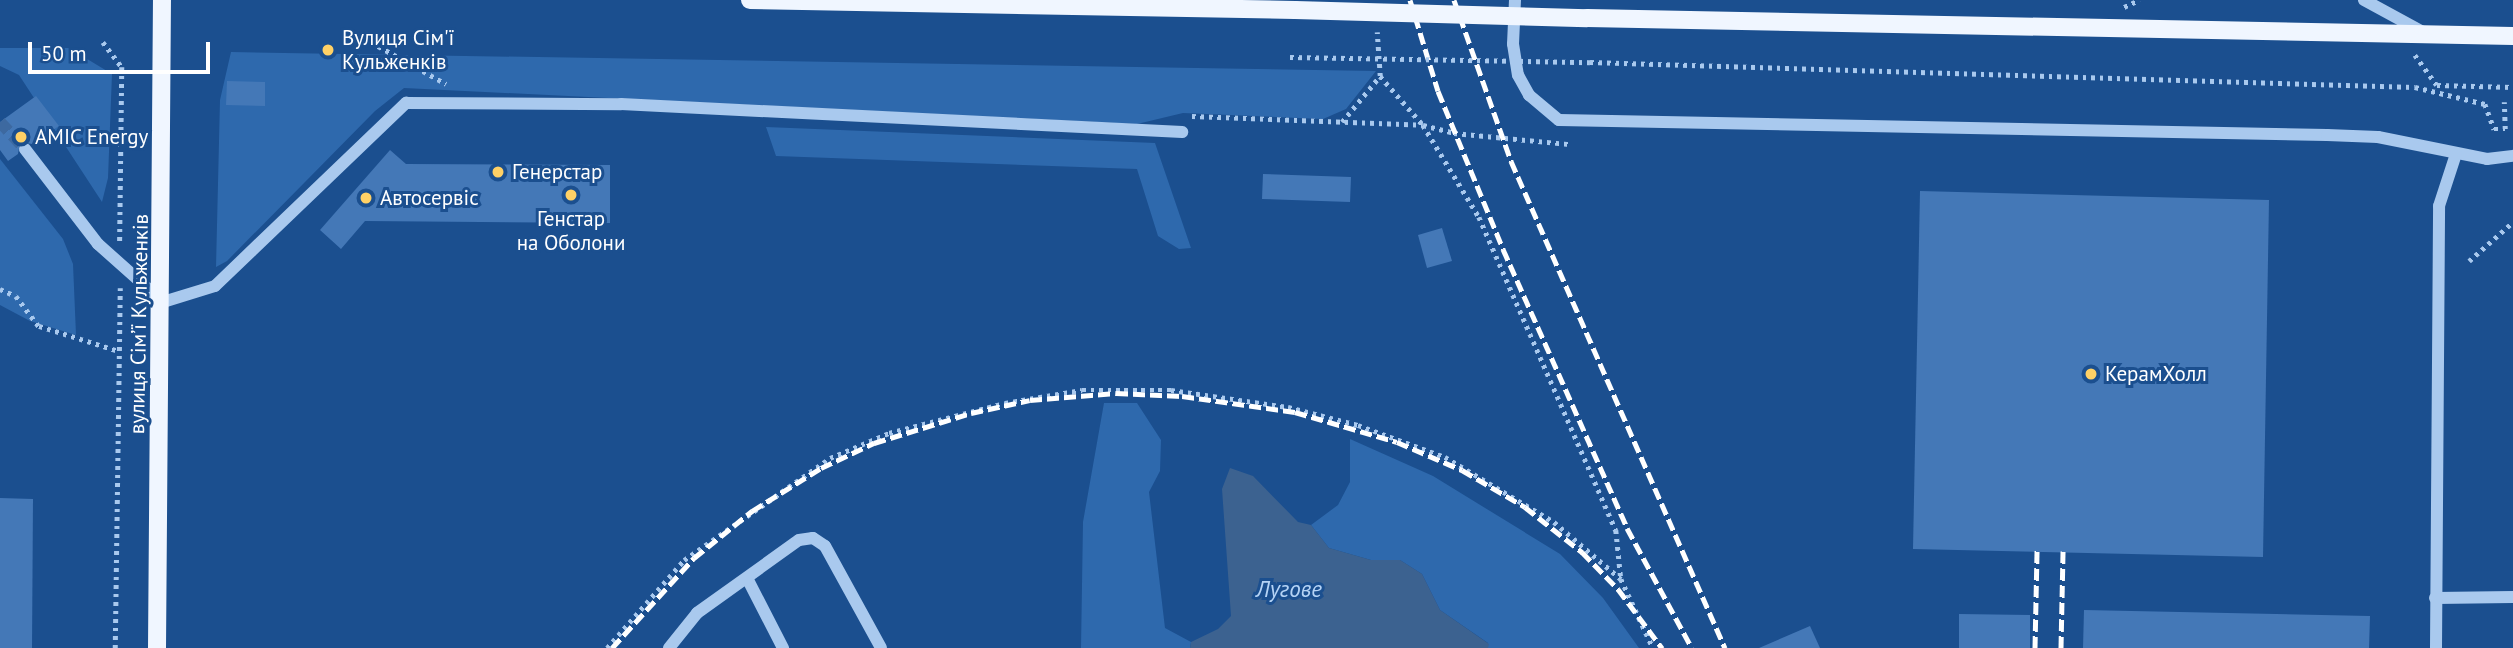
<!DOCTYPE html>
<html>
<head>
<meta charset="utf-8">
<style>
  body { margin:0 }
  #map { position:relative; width:2513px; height:648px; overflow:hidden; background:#1b4f8f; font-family:"PT Sans",sans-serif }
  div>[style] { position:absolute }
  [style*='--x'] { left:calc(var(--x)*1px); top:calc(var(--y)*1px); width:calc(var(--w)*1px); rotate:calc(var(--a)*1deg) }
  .green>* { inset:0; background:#2e69ad }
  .water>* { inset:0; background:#3c6290 }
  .building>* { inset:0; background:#4478b7 }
  .minor-tunnel>* { height:12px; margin-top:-6px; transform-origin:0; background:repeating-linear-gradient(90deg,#3d69a0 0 12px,transparent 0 18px) }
  .path>* { height:4.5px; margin-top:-2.25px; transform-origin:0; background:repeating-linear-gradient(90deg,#a9c9ee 0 3.5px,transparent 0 8.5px) }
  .minor>* { height:12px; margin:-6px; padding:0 6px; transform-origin:6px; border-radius:6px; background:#a9c9ee }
  .major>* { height:18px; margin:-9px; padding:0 9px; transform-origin:9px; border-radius:9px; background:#f0f6ff }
  .rail>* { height:5px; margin-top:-2.5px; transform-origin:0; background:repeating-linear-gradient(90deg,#fff 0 12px,transparent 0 17px) }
  .path-bridge>* { height:4.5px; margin-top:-2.25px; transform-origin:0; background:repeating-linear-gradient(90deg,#a9c9ee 0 3.5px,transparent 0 8.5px) }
  .major-bridge>* { height:18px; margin:-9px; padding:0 9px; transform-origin:9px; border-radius:9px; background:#f0f6ff }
  .dots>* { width:19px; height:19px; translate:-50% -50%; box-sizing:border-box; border:4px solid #1b4f8f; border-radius:50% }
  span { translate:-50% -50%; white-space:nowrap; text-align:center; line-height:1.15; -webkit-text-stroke:6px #1b4f8f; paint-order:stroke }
  .poi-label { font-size:21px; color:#fff }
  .left { translate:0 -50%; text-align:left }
  .street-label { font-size:21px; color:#fff }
  .water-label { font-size:23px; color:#b5d3f5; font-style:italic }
  .scale { position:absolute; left:28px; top:42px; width:182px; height:32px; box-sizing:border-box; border:4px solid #fff; border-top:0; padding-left:9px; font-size:21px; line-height:24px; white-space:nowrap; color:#fff; -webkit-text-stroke:5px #1b4f8f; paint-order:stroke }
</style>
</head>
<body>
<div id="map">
  <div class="green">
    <i style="clip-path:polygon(0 48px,69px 48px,112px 74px,108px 178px,102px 202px,19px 75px,0 66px)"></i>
    <i style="clip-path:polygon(231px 52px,1376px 71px,1346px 109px,1323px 119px,1183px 113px,1137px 124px,404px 88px,375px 111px,227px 261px,216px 267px,220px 100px)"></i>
    <i style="clip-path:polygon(766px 127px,1155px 143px,1191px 248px,1179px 249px,1158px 236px,1137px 169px,776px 156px)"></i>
    <i style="clip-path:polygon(0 159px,63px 239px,73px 264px,76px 335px,30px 321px,0 305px)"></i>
    <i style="clip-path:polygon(1104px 403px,1137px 403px,1161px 440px,1160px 471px,1149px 492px,1165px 628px,1191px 642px,1190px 648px,1081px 648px,1083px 522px)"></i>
    <i style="clip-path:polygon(1350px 439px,1433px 476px,1560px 554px,1603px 598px,1639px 648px,1488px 648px,1488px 643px,1440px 610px,1422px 574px,1400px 560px,1371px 560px,1329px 548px,1311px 525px,1338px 505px,1350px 482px)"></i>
  </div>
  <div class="water">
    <i style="clip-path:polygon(1230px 468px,1253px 476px,1298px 522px,1311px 525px,1329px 548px,1371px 560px,1400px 560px,1422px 574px,1440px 610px,1489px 644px,1488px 648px,1190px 648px,1191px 642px,1218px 629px,1231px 616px,1222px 489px)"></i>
  </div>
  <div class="building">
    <i style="clip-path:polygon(227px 81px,265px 82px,265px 106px,226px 105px)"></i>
    <i style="clip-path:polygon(36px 96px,59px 126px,32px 144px,20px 142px,18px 154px,8px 161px,0 150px,0 122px)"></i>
    <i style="clip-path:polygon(390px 150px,406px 164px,610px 165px,610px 223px,365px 221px,341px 249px,320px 230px)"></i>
    <i style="clip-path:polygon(1263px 174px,1351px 177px,1350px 202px,1262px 199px)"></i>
    <i style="clip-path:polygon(1920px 191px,2269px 200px,2263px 557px,1913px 549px)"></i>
    <i style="clip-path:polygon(1442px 228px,1452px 261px,1427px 268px,1418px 235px)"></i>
    <i style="clip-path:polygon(0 498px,33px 499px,32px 648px,0 648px)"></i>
    <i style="clip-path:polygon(2084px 610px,2370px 616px,2369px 648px,2083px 648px)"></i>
    <i style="clip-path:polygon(1959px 614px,2030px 615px,2030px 648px,1959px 648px)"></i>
    <i style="clip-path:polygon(1810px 626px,1820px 648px,1759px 648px)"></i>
  </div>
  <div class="minor-tunnel">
    <i style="--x:0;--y:122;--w:37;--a:47"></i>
  </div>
  <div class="path">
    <i style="--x:2124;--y:7;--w:17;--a:-25"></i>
    <i style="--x:103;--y:42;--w:31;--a:53"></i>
    <i style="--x:122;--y:67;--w:174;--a:90.7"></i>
    <i style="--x:371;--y:42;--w:86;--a:29.2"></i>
    <i style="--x:2415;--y:55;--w:37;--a:54"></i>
    <i style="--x:2437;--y:85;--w:76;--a:1.5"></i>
    <i style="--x:1590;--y:62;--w:825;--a:1.74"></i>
    <i style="--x:2415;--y:87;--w:72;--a:13.7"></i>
    <i style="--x:2485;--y:104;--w:27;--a:70"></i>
    <i style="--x:2494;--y:129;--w:11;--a:0"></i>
    <i style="--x:2505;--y:129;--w:27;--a:-92"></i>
    <i style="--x:1380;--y:76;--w:65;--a:48.7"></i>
    <i style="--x:1423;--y:125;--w:108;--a:58.7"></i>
    <i style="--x:1479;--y:217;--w:342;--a:66.4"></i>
    <i style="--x:1616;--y:530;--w:49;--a:84.2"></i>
    <i style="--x:1621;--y:579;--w:76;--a:65.1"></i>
    <i style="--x:1192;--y:116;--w:231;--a:2.2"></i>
    <i style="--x:1423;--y:125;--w:32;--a:14"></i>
    <i style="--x:1454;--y:133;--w:116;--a:5.5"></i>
    <i style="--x:1342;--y:122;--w:60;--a:-50.4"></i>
    <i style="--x:1380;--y:76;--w:44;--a:-93.9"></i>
    <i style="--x:2469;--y:261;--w:59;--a:-41.6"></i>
    <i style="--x:0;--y:289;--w:17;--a:24"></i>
    <i style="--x:16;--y:296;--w:38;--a:53"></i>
    <i style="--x:39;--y:326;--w:84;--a:17.4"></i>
    <i style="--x:115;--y:648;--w:360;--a:-89.2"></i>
    <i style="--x:607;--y:648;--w:117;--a:-48.8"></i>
    <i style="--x:684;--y:560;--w:178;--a:-34.9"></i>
    <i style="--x:830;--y:458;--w:64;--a:-23"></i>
    <i style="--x:889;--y:433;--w:120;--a:-14.5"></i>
    <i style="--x:1005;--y:403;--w:78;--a:-9.6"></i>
    <i style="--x:1082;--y:390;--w:89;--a:0"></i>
    <i style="--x:1171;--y:390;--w:118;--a:8.3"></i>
    <i style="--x:1288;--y:407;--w:72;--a:14.4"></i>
    <i style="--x:1358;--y:425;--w:93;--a:20.2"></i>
    <i style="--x:1445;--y:457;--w:127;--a:30.8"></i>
    <i style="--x:1554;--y:522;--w:88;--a:40.4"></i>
  </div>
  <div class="minor">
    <i style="--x:1515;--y:0;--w:44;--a:92.6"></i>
    <i style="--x:1513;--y:44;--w:31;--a:81"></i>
    <i style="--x:1518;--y:75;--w:23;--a:61"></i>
    <i style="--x:1529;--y:95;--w:39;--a:40"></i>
    <i style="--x:1559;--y:120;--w:768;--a:1.12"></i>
    <i style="--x:2327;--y:135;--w:51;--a:2.2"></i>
    <i style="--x:2378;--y:137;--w:111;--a:11.4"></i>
    <i style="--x:2487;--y:159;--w:26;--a:-7"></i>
    <i style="--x:2364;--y:0;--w:67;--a:28.5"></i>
    <i style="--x:25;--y:149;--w:120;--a:52.5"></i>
    <i style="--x:98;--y:244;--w:87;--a:41.7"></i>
    <i style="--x:163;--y:302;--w:54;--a:-17.1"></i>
    <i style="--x:215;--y:286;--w:265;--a:-43.8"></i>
    <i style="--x:406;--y:103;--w:215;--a:0.3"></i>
    <i style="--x:621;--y:104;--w:562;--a:2.86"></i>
    <i style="--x:747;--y:578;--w:79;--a:62.8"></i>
    <i style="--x:2435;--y:598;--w:78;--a:-0.7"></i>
    <i style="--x:669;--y:648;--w:45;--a:-51.3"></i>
    <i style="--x:697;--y:613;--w:125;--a:-35.6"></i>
    <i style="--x:799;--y:540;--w:14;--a:-8"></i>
    <i style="--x:813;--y:538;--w:14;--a:34"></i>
    <i style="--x:825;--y:546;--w:116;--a:61.2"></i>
    <i style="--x:2436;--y:648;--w:442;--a:-89.6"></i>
    <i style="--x:2439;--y:206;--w:55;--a:-71.9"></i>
  </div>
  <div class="major">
    <i style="--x:750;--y:0;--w:545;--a:1.05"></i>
    <i style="--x:1587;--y:18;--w:926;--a:1.11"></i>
    <i style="--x:157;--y:648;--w:648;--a:-89.56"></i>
  </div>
  <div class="rail">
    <i style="--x:1410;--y:0;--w:95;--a:72.9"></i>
    <i style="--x:1438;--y:91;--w:171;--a:67.6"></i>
    <i style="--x:1503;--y:249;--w:305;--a:66"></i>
    <i style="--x:1627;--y:528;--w:136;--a:61.6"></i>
    <i style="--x:1454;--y:0;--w:171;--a:70.5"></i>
    <i style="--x:1511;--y:161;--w:532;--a:66.28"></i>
    <i style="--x:612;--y:648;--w:122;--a:-47.7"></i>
    <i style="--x:694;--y:558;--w:75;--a:-39"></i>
    <i style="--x:752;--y:511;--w:81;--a:-31.9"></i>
    <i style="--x:821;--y:468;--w:59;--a:-25.3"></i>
    <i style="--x:874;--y:443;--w:102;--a:-17.2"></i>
    <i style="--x:971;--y:413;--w:60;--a:-12.4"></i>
    <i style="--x:1030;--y:400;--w:86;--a:-4.7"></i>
    <i style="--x:1116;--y:393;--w:66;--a:2.6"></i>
    <i style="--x:1182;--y:396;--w:114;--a:8.1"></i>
    <i style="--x:1295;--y:412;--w:106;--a:16.4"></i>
    <i style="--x:1397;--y:442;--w:71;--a:23.3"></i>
    <i style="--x:1462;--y:470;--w:73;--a:30.4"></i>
    <i style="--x:1525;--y:507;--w:73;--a:38.3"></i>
    <i style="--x:1582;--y:552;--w:52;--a:45.8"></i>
    <i style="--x:1618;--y:589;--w:74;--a:53.3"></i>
    <i style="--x:2035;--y:648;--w:98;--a:-88.8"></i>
    <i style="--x:2061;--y:648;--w:97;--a:-88.8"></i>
  </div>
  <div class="path-bridge">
    <i style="--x:1290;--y:57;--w:300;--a:1"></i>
  </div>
  <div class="major-bridge">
    <i style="--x:1295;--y:10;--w:292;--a:1.6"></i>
  </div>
  <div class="dots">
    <i style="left:328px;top:50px;background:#ffd166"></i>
    <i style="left:21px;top:137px;background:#ffd166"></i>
    <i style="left:498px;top:172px;background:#ffd166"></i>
    <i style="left:571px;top:195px;background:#ffd166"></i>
    <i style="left:366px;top:198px;background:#ffd166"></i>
    <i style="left:2091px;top:374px;background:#ffd166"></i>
  </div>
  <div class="poi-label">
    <span class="left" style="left:342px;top:50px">Вулиця Сім'ї<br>Кульженків</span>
    <span class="left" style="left:35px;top:137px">AMIC Energy</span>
    <span class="left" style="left:512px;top:172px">Генерстар</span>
    <span class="left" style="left:380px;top:198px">Автосервіс</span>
    <span style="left:571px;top:231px">Генстар<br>на Оболони</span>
    <span class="left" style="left:2105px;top:374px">КерамХолл</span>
  </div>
  <div class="street-label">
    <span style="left:139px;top:324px;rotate:-89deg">вулиця Сімʼї Кульженків</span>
  </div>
  <div class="water-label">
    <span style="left:1289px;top:589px">Лугове</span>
  </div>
  <div class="scale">50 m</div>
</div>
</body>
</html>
